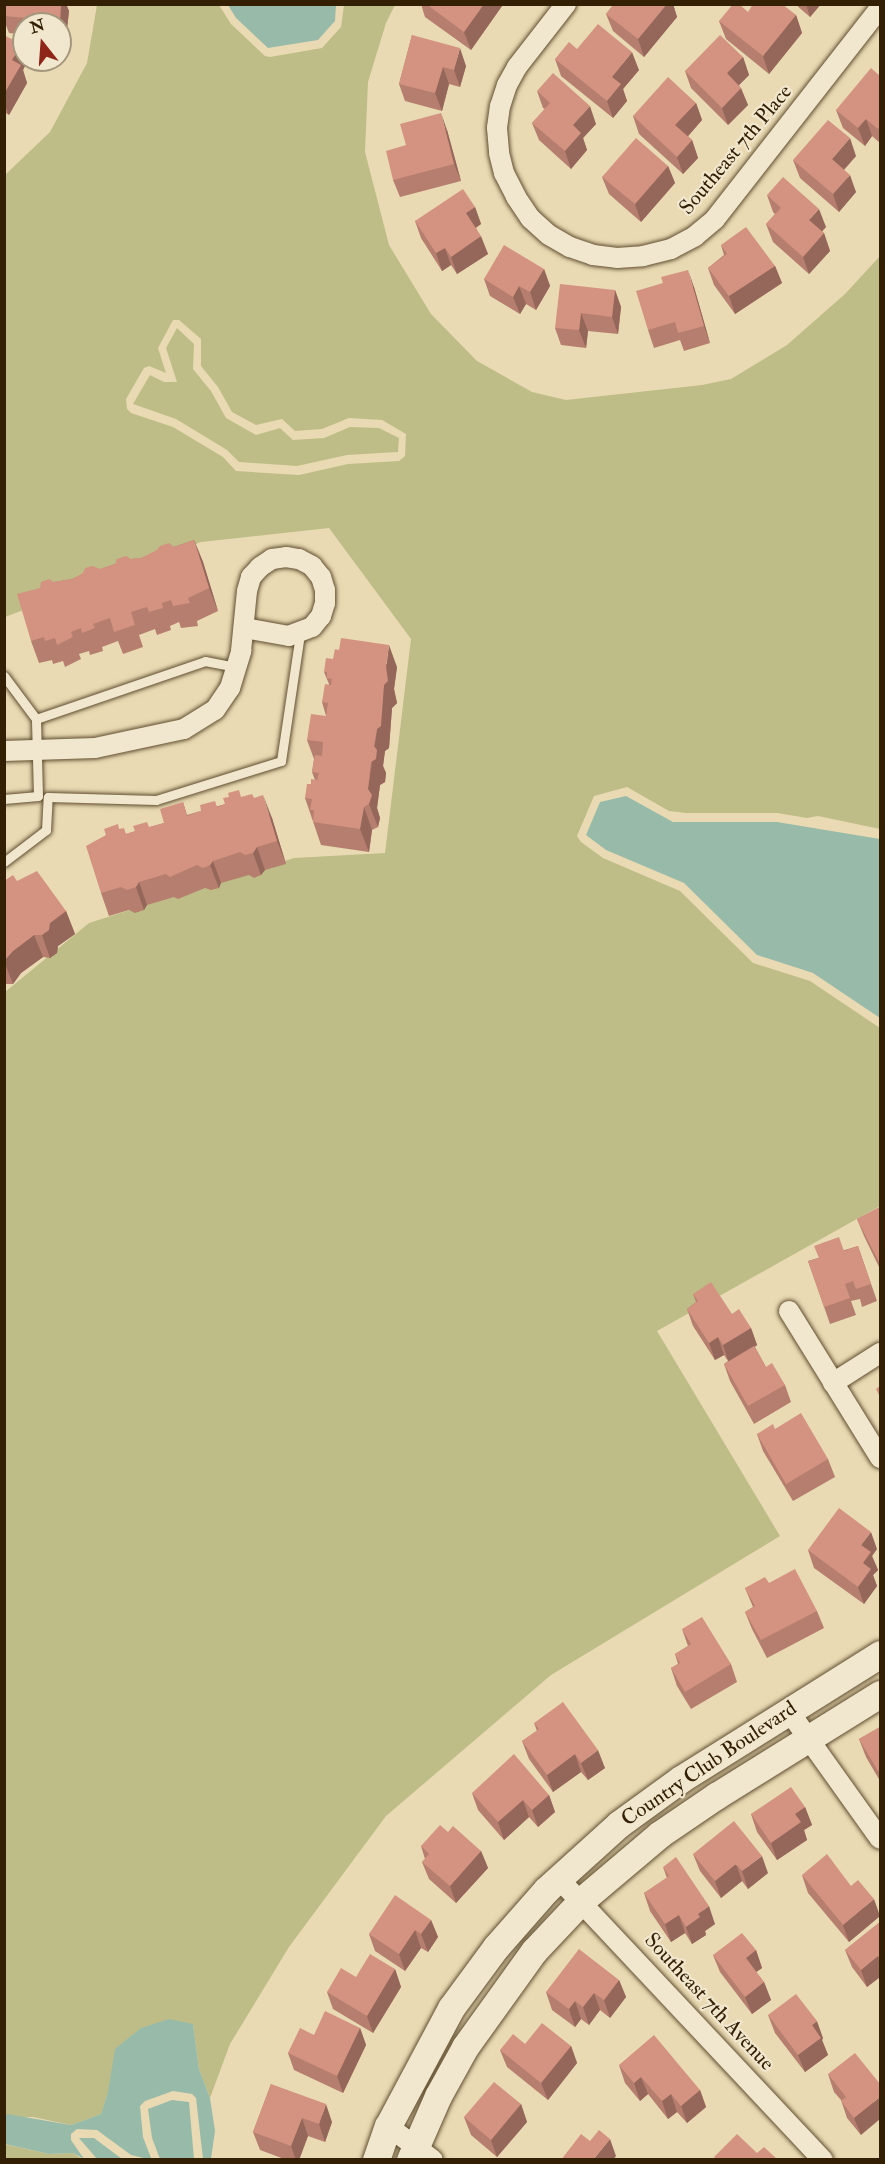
<!DOCTYPE html>
<html>
<head>
<meta charset="utf-8">
<style>
  body { margin:0 }
  #map { position:relative; width:885px; height:2164px; overflow:hidden; background:#e9dab3; font-family:"IM FELL Double Pica",serif }
  div>[style] { position:absolute }
  [style*='--x'] { left:calc(var(--x)*1px); top:calc(var(--y)*1px); width:calc(var(--w)*1px); rotate:calc(var(--a)*1deg) }
  .green>* { inset:0; background:#bebd87 }
  .water>* { inset:0; background:#98bba9 }
  .roads { filter:drop-shadow(0 0 2px #604e30) drop-shadow(0 0 2px #604e30) }
  .service>* { height:9px; margin:-4.5px; padding:0 4.5px; transform-origin:4.5px; border-radius:4.5px; background:#f1e7ce }
  .minor>* { height:20px; margin:-10px; padding:0 10px; transform-origin:10px; border-radius:10px; background:#f1e7ce }
  .secondary>* { height:27px; margin:-13.5px; padding:0 13.5px; transform-origin:13.5px; border-radius:13.5px; background:#f1e7ce }
  .wall>* { inset:0; background:#b57e6e }
  .shaded-wall>* { inset:0; background:#94675a }
  .building>* { inset:0; background:#d39380 }
  span { translate:-50% -50%; white-space:nowrap; text-align:center; line-height:1.15; -webkit-text-stroke:4.5px #f1e7ce; paint-order:stroke }
  .street-label { font-size:21px; color:#332004 }
  .frame { position:absolute; inset:0; border:6px solid #332004; pointer-events:none }
  .north { position:absolute; left:12px; top:12px; width:60px; height:60px; box-sizing:border-box; background:#f1e7ce; border:2px solid #a5977d; border-radius:50%; rotate:343deg; font-size:16px; font-weight:700; line-height:24px; text-align:center; color:#332004 }
  .north::after { content:''; display:block; margin:auto; width:21px; height:27px; background:#8f2418; clip-path:polygon(50% 0,100% 100%,50% 72%,0 100%) }
</style>
</head>
<body>
<div id="map">
  <div class="green">
    <i style="clip-path:polygon(evenodd,97px 5px,219px 5px,231px 24px,265px 56px,270px 57px,322px 48px,341px 27px,344px 5px,395px 5px,386px 23px,368px 82px,365px 152px,389px 245px,431px 314px,477px 361px,532px 392px,566px 400px,702px 385px,731px 379px,787px 345px,845px 294px,880px 256px,880px 829px,818px 816px,807px 818px,777px 813px,686px 813px,669px 811px,627px 787px,594px 796px,577px 836px,581px 842px,603px 858px,680px 891px,753px 963px,810px 981px,880px 1028px,880px 1206px,657px 1331px,780px 1536px,551px 1675px,386px 1816px,289px 1947px,230px 2044px,210px 2098px,199px 2069px,193px 2024px,108px 2093px,101px 2114px,71px 2125px,33px 2117px,5px 2117px,5px 992px,89px 923px,294px 858px,385px 853px,411px 639px,329px 528px,201px 542px,5px 617px,5px 175px,50px 132px,87px 63px,97px 5px,173px 320px,179px 320px,201px 339px,201px 366px,218px 387px,232px 412px,256px 425px,282px 419px,295px 431px,322px 429px,349px 418px,382px 420px,406px 434px,405px 456px,399px 461px,348px 464px,299px 475px,236px 471px,223px 457px,173px 427px,131px 413px,127px 409px,126px 399px,144px 368px,149px 366px,166px 373px,158px 348px,173px 320px)"></i>
    <i style="clip-path:polygon(177px 328px,194px 344px,193px 369px,211px 391px,226px 418px,256px 435px,280px 428px,293px 440px,324px 438px,350px 427px,379px 428px,399px 438px,398px 452px,347px 455px,297px 466px,239px 462px,227px 450px,176px 419px,133px 404px,150px 375px,164px 382px,177px 382px,166px 348px)"></i>
    <i style="clip-path:polygon(4px 2144px,49px 2154px,73px 2153px,82px 2159px,5px 2159px)"></i>
  </div>
  <div class="water">
    <i style="clip-path:polygon(228px 5px,336px 5px,335px 21px,318px 40px,268px 48px,236px 18px)"></i>
    <i style="clip-path:polygon(626px 796px,673px 822px,777px 822px,880px 839px,880px 1018px,813px 973px,757px 955px,684px 883px,606px 850px,586px 835px,600px 802px)"></i>
    <i style="clip-path:polygon(169px 2019px,193px 2024px,199px 2069px,210px 2098px,215px 2131px,211px 2159px,203px 2159px,196px 2098px,192px 2094px,173px 2091px,145px 2101px,140px 2106px,143px 2137px,151px 2158px,148px 2159px,131px 2155px,97px 2130px,77px 2129px,71px 2134px,71px 2140px,84px 2159px,73px 2153px,49px 2154px,5px 2144px,5px 2117px,7px 2114px,71px 2125px,101px 2114px,108px 2092px,115px 2049px,141px 2028px)"></i>
    <i style="clip-path:polygon(172px 2100px,189px 2102px,194px 2159px,160px 2159px,152px 2138px,148px 2109px)"></i>
    <i style="clip-path:polygon(79px 2138px,94px 2138px,122px 2159px,97px 2159px)"></i>
  </div>
  <div class="roads">
    <div class="service">
      <i style="--x:4;--y:676;--w:54;--a:53.3"></i>
      <i style="--x:4;--y:799;--w:34;--a:-5"></i>
      <i style="--x:38;--y:796;--w:77;--a:-91.5"></i>
      <i style="--x:36;--y:719;--w:179;--a:-18.9"></i>
      <i style="--x:205;--y:661;--w:32;--a:11"></i>
      <i style="--x:4;--y:862;--w:53;--a:-37.3"></i>
      <i style="--x:46;--y:830;--w:33;--a:-87"></i>
      <i style="--x:48;--y:797;--w:108;--a:1.6"></i>
      <i style="--x:156;--y:800;--w:131;--a:-17.3"></i>
      <i style="--x:281;--y:761;--w:128;--a:-81.5"></i>
    </div>
    <div class="minor">
      <i style="--x:566;--y:4;--w:80;--a:127.9"></i>
      <i style="--x:517;--y:67;--w:21;--a:119"></i>
      <i style="--x:507;--y:85;--w:22;--a:108"></i>
      <i style="--x:500;--y:106;--w:22;--a:98"></i>
      <i style="--x:497;--y:128;--w:25;--a:85"></i>
      <i style="--x:499;--y:153;--w:21;--a:76"></i>
      <i style="--x:504;--y:173;--w:27;--a:63"></i>
      <i style="--x:516;--y:197;--w:25;--a:56"></i>
      <i style="--x:530;--y:218;--w:25;--a:42"></i>
      <i style="--x:549;--y:235;--w:24;--a:30"></i>
      <i style="--x:570;--y:247;--w:24;--a:19"></i>
      <i style="--x:593;--y:255;--w:24;--a:7"></i>
      <i style="--x:617;--y:258;--w:26;--a:-4"></i>
      <i style="--x:643;--y:256;--w:29;--a:-14"></i>
      <i style="--x:671;--y:249;--w:27;--a:-28"></i>
      <i style="--x:695;--y:236;--w:26;--a:-40"></i>
      <i style="--x:715;--y:219;--w:268;--a:-52"></i>
      <i style="--x:4;--y:751;--w:91;--a:-1.9"></i>
      <i style="--x:95;--y:748;--w:91;--a:-12.1"></i>
      <i style="--x:184;--y:729;--w:36;--a:-32"></i>
      <i style="--x:215;--y:710;--w:27;--a:-56"></i>
      <i style="--x:230;--y:688;--w:39;--a:-73"></i>
      <i style="--x:241;--y:651;--w:60;--a:-84.3"></i>
      <i style="--x:247;--y:591;--w:15;--a:-74"></i>
      <i style="--x:251;--y:577;--w:13;--a:-48"></i>
      <i style="--x:260;--y:567;--w:14;--a:-34"></i>
      <i style="--x:272;--y:559;--w:14;--a:-8"></i>
      <i style="--x:286;--y:557;--w:13;--a:9"></i>
      <i style="--x:299;--y:559;--w:15;--a:28"></i>
      <i style="--x:312;--y:566;--w:14;--a:51"></i>
      <i style="--x:321;--y:577;--w:14;--a:73"></i>
      <i style="--x:325;--y:590;--w:13;--a:90"></i>
      <i style="--x:325;--y:603;--w:14;--a:107"></i>
      <i style="--x:321;--y:616;--w:14;--a:129"></i>
      <i style="--x:312;--y:627;--w:25;--a:159"></i>
      <i style="--x:289;--y:636;--w:46;--a:-169.9"></i>
      <i style="--x:789;--y:1311;--w:173;--a:58.2"></i>
      <i style="--x:833;--y:1383;--w:56;--a:-32.6"></i>
      <i style="--x:788;--y:1710;--w:158;--a:54.5"></i>
      <i style="--x:558;--y:1878;--w:387;--a:46.8"></i>
      <i style="--x:388;--y:2126;--w:56;--a:37.1"></i>
    </div>
    <div class="secondary">
      <i style="--x:376;--y:2160;--w:36;--a:-71"></i>
      <i style="--x:388;--y:2126;--w:134;--a:-61.9"></i>
      <i style="--x:451;--y:2008;--w:76;--a:-53.6"></i>
      <i style="--x:496;--y:1947;--w:76;--a:-48.7"></i>
      <i style="--x:546;--y:1890;--w:98;--a:-42.1"></i>
      <i style="--x:619;--y:1824;--w:77;--a:-36"></i>
      <i style="--x:681;--y:1779;--w:235;--a:-32.1"></i>
      <i style="--x:410;--y:2160;--w:70;--a:-66.4"></i>
      <i style="--x:438;--y:2096;--w:56;--a:-61.1"></i>
      <i style="--x:465;--y:2047;--w:118;--a:-54.3"></i>
      <i style="--x:534;--y:1951;--w:70;--a:-46.7"></i>
      <i style="--x:582;--y:1900;--w:102;--a:-40.2"></i>
      <i style="--x:660;--y:1834;--w:68;--a:-34.2"></i>
      <i style="--x:716;--y:1796;--w:193;--a:-31.9"></i>
    </div>
  </div>
  <div class="wall">
    <i style="clip-path:polygon(4px 4px,66px 4px,69px 11px,66px 38px,60px 38px,60px 24px,24px 24px,24px 35px,9px 33px,4px 20px)"></i>
    <i style="clip-path:polygon(421px 4px,501px 4px,502px 6px,471px 50px,425px 17px)"></i>
    <i style="clip-path:polygon(614px 4px,673px 4px,677px 17px,644px 57px,613px 31px,606px 14px)"></i>
    <i style="clip-path:polygon(795px 4px,821px 4px,810px 17px)"></i>
    <i style="clip-path:polygon(748px 12px,796px 15px,802px 33px,769px 74px,726px 39px,719px 21px)"></i>
    <i style="clip-path:polygon(4px 35px,24px 53px,27px 62px,23px 70px,27px 83px,9px 115px,4px 112px)"></i>
    <i style="clip-path:polygon(412px 35px,466px 66px,460px 87px,449px 84px,442px 111px,405px 101px,399px 84px)"></i>
    <i style="clip-path:polygon(577px 49px,639px 70px,623px 89px,627px 101px,613px 118px,561px 76px,555px 59px)"></i>
    <i style="clip-path:polygon(743px 57px,749px 75px,739px 85px,748px 105px,728px 125px,691px 88px,685px 71px)"></i>
    <i style="clip-path:polygon(880px 76px,880px 143px,872px 136px,865px 146px,843px 128px,836px 110px)"></i>
    <i style="clip-path:polygon(537px 91px,596px 124px,583px 138px,587px 150px,571px 169px,539px 140px,532px 123px,545px 109px,543px 108px)"></i>
    <i style="clip-path:polygon(696px 103px,702px 120px,688px 136px,692px 140px,698px 158px,683px 174px,639px 134px,633px 116px)"></i>
    <i style="clip-path:polygon(447px 130px,461px 181px,400px 197px,393px 180px,406px 145px)"></i>
    <i style="clip-path:polygon(856px 156px,844px 170px,856px 192px,839px 212px,800px 178px,793px 160px)"></i>
    <i style="clip-path:polygon(668px 166px,675px 183px,641px 222px,609px 194px,602px 177px)"></i>
    <i style="clip-path:polygon(767px 195px,826px 227px,822px 231px,824px 233px,830px 251px,809px 274px,773px 242px,766px 224px,775px 214px,773px 212px)"></i>
    <i style="clip-path:polygon(475px 207px,481px 224px,476px 228px,488px 254px,457px 274px,451px 265px,442px 271px,421px 238px,415px 221px)"></i>
    <i style="clip-path:polygon(721px 245px,775px 266px,782px 283px,735px 314px,714px 285px,708px 268px,724px 255px)"></i>
    <i style="clip-path:polygon(544px 269px,550px 286px,536px 310px,526px 304px,520px 314px,490px 296px,484px 279px)"></i>
    <i style="clip-path:polygon(663px 283px,694px 287px,710px 343px,684px 351px,680px 340px,654px 348px,648px 330px)"></i>
    <i style="clip-path:polygon(615px 290px,621px 307px,618px 334px,588px 331px,586px 348px,561px 345px,555px 328px)"></i>
    <i style="clip-path:polygon(194px 540px,203px 562px,218px 611px,197px 621px,198px 626px,181px 628px,179px 622px,170px 626px,171px 630px,157px 635px,155px 629px,139px 635px,143px 647px,123px 654px,118px 641px,102px 647px,103px 651px,90px 655px,89px 651px,79px 654px,81px 659px,65px 667px,63px 661px,53px 664px,52px 660px,39px 663px,31px 641px,40px 588px,54px 582px,72px 579px,115px 564px,131px 559px,141px 558px)"></i>
    <i style="clip-path:polygon(339px 650px,397px 667px,394px 689px,397px 703px,392px 708px,389px 748px,385px 751px,383px 766px,386px 773px,385px 782px,380px 785px,377px 808px,380px 818px,378px 827px,372px 830px,369px 852px,321px 845px,305px 798px,311px 784px,315px 780px,312px 772px,314px 759px,307px 740px,326px 716px,322px 702px,329px 684px,324px 672px)"></i>
    <i style="clip-path:polygon(241px 797px,254px 798px,272px 818px,286px 864px,265px 870px,261px 875px,254px 878px,249px 875px,221px 883px,219px 888px,211px 890px,205px 888px,178px 899px,174px 897px,147px 905px,144px 910px,135px 913px,129px 910px,109px 916px,101px 893px,120px 829px,126px 834px,164px 823px,183px 802px,187px 815px,225px 804px)"></i>
    <i style="clip-path:polygon(4px 881px,17px 881px,66px 911px,75px 934px,58px 946px,57px 953px,50px 958px,43px 957px,21px 973px,13px 984px,6px 984px,4px 985px)"></i>
    <i style="clip-path:polygon(880px 1207px,880px 1269px,864px 1236px,857px 1219px)"></i>
    <i style="clip-path:polygon(858px 1246px,877px 1301px,862px 1307px,860px 1299px,851px 1301px,856px 1315px,830px 1324px,808px 1261px)"></i>
    <i style="clip-path:polygon(693px 1294px,732px 1314px,751px 1328px,757px 1345px,755px 1347px,766px 1367px,785px 1385px,791px 1402px,754px 1424px,730px 1381px,724px 1364px,728px 1361px,724px 1355px,715px 1360px,693px 1326px,687px 1309px,696px 1302px)"></i>
    <i style="clip-path:polygon(775px 1429px,828px 1459px,835px 1477px,793px 1501px,763px 1451px,757px 1434px)"></i>
    <i style="clip-path:polygon(877px 1549px,872px 1556px,878px 1570px,873px 1575px,877px 1586px,864px 1604px,814px 1568px,808px 1550px)"></i>
    <i style="clip-path:polygon(769px 1583px,817px 1611px,824px 1628px,767px 1658px,752px 1629px,745px 1612px,753px 1607px,745px 1588px)"></i>
    <i style="clip-path:polygon(682px 1629px,731px 1664px,737px 1682px,691px 1709px,677px 1686px,671px 1668px,678px 1664px,675px 1654px,688px 1646px)"></i>
    <i style="clip-path:polygon(534px 1723px,605px 1768px,588px 1780px,581px 1772px,553px 1792px,529px 1759px,522px 1741px,537px 1731px)"></i>
    <i style="clip-path:polygon(880px 1727px,880px 1781px,866px 1757px,859px 1739px)"></i>
    <i style="clip-path:polygon(472px 1793px,549px 1795px,555px 1812px,538px 1827px,529px 1817px,504px 1840px,478px 1810px)"></i>
    <i style="clip-path:polygon(805px 1807px,812px 1825px,804px 1830px,807px 1840px,777px 1860px,757px 1832px,751px 1814px)"></i>
    <i style="clip-path:polygon(448px 1832px,481px 1851px,488px 1868px,456px 1903px,429px 1879px,422px 1862px,425px 1859px,421px 1846px)"></i>
    <i style="clip-path:polygon(693px 1854px,768px 1873px,748px 1889px,742px 1881px,721px 1898px,700px 1871px)"></i>
    <i style="clip-path:polygon(663px 1867px,715px 1924px,705px 1931px,706px 1935px,692px 1944px,685px 1933px,671px 1942px,650px 1911px,644px 1893px,667px 1878px)"></i>
    <i style="clip-path:polygon(802px 1875px,880px 1916px,849px 1942px,808px 1893px)"></i>
    <i style="clip-path:polygon(431px 1920px,438px 1937px,428px 1952px,421px 1948px,405px 1971px,375px 1951px,369px 1934px)"></i>
    <i style="clip-path:polygon(880px 1922px,880px 1977px,867px 1987px,852px 1967px,845px 1950px)"></i>
    <i style="clip-path:polygon(756px 1950px,762px 1968px,756px 1972px,764px 1982px,771px 2000px,752px 2014px,720px 1972px,713px 1955px)"></i>
    <i style="clip-path:polygon(395px 1969px,401px 1987px,373px 2033px,333px 2009px,327px 1992px,356px 1977px)"></i>
    <i style="clip-path:polygon(619px 1980px,626px 1997px,610px 2018px,600px 2010px,589px 2025px,581px 2019px,575px 2027px,552px 2010px,546px 1992px)"></i>
    <i style="clip-path:polygon(768px 2015px,823px 2038px,822px 2040px,828px 2055px,805px 2072px,775px 2033px)"></i>
    <i style="clip-path:polygon(360px 2028px,366px 2045px,343px 2093px,294px 2070px,288px 2053px,314px 2035px)"></i>
    <i style="clip-path:polygon(525px 2044px,571px 2046px,577px 2063px,548px 2100px,507px 2067px,500px 2050px)"></i>
    <i style="clip-path:polygon(619px 2065px,700px 2090px,706px 2107px,687px 2123px,677px 2112px,668px 2119px,648px 2094px,640px 2101px,625px 2083px)"></i>
    <i style="clip-path:polygon(828px 2074px,880px 2084px,861px 2135px,847px 2118px,841px 2100px,834px 2092px)"></i>
    <i style="clip-path:polygon(271px 2084px,332px 2122px,325px 2142px,308px 2136px,299px 2160px,287px 2160px,260px 2150px,253px 2132px)"></i>
    <i style="clip-path:polygon(521px 2104px,527px 2122px,497px 2157px,471px 2135px,464px 2117px)"></i>
  </div>
  <div class="shaded-wall">
    <i style="clip-path:polygon(61px 4px,66px 4px,69px 11px,66px 38px,60px 21px)"></i>
    <i style="clip-path:polygon(484px 4px,501px 4px,502px 6px,471px 50px,464px 32px)"></i>
    <i style="clip-path:polygon(667px 4px,673px 4px,677px 17px,644px 57px,638px 39px)"></i>
    <i style="clip-path:polygon(806px 4px,821px 4px,810px 17px)"></i>
    <i style="clip-path:polygon(796px 15px,802px 33px,769px 74px,763px 56px)"></i>
    <i style="clip-path:polygon(21px 44px,24px 53px,24px 60px,27px 60px,27px 62px,23px 70px,27px 83px,9px 115px,4px 103px,4px 94px,12px 60px)"></i>
    <i style="clip-path:polygon(460px 48px,466px 66px,460px 87px,454px 70px)"></i>
    <i style="clip-path:polygon(632px 52px,639px 70px,623px 89px,627px 101px,613px 118px,607px 101px,612px 77px)"></i>
    <i style="clip-path:polygon(743px 57px,749px 75px,733px 91px,727px 73px)"></i>
    <i style="clip-path:polygon(443px 67px,449px 84px,442px 111px,435px 93px)"></i>
    <i style="clip-path:polygon(741px 88px,748px 105px,728px 125px,722px 108px)"></i>
    <i style="clip-path:polygon(696px 103px,702px 120px,682px 143px,675px 125px)"></i>
    <i style="clip-path:polygon(590px 106px,596px 124px,583px 138px,587px 150px,571px 169px,565px 151px,573px 125px)"></i>
    <i style="clip-path:polygon(441px 113px,447px 130px,461px 181px,454px 164px)"></i>
    <i style="clip-path:polygon(866px 119px,872px 136px,865px 146px,858px 128px)"></i>
    <i style="clip-path:polygon(850px 138px,856px 156px,838px 176px,832px 159px)"></i>
    <i style="clip-path:polygon(692px 140px,698px 158px,683px 174px,677px 157px)"></i>
    <i style="clip-path:polygon(668px 166px,675px 183px,641px 222px,635px 204px)"></i>
    <i style="clip-path:polygon(850px 175px,856px 192px,839px 212px,833px 194px)"></i>
    <i style="clip-path:polygon(475px 207px,481px 224px,472px 230px,466px 213px)"></i>
    <i style="clip-path:polygon(819px 209px,826px 227px,816px 238px,809px 220px)"></i>
    <i style="clip-path:polygon(824px 233px,830px 251px,809px 274px,803px 257px)"></i>
    <i style="clip-path:polygon(481px 236px,488px 254px,457px 274px,451px 257px)"></i>
    <i style="clip-path:polygon(445px 248px,451px 265px,442px 271px,436px 253px)"></i>
    <i style="clip-path:polygon(775px 266px,782px 283px,735px 314px,729px 296px)"></i>
    <i style="clip-path:polygon(544px 269px,550px 286px,536px 310px,530px 292px)"></i>
    <i style="clip-path:polygon(688px 270px,694px 287px,710px 343px,704px 326px)"></i>
    <i style="clip-path:polygon(519px 286px,526px 304px,520px 314px,513px 297px)"></i>
    <i style="clip-path:polygon(615px 290px,621px 307px,618px 334px,612px 317px)"></i>
    <i style="clip-path:polygon(581px 313px,588px 331px,586px 348px,579px 330px)"></i>
    <i style="clip-path:polygon(194px 540px,203px 562px,218px 611px,209px 588px)"></i>
    <i style="clip-path:polygon(389px 645px,397px 667px,394px 689px,397px 703px,392px 708px,389px 748px,385px 751px,383px 766px,386px 773px,385px 782px,380px 785px,377px 808px,380px 818px,378px 827px,369px 804px,368px 789px,384px 685px)"></i>
    <i style="clip-path:polygon(263px 795px,272px 818px,286px 864px,277px 841px)"></i>
    <i style="clip-path:polygon(364px 807px,372px 830px,369px 852px,360px 829px)"></i>
    <i style="clip-path:polygon(257px 847px,265px 870px,261px 875px,253px 853px)"></i>
    <i style="clip-path:polygon(213px 861px,221px 883px,219px 888px,210px 865px)"></i>
    <i style="clip-path:polygon(139px 882px,147px 905px,144px 910px,136px 887px)"></i>
    <i style="clip-path:polygon(66px 911px,75px 934px,58px 946px,57px 953px,50px 958px,42px 935px,50px 923px)"></i>
    <i style="clip-path:polygon(34px 935px,43px 957px,21px 973px,13px 984px,4px 961px,13px 951px)"></i>
    <i style="clip-path:polygon(751px 1328px,757px 1345px,729px 1363px,723px 1345px)"></i>
    <i style="clip-path:polygon(718px 1337px,724px 1355px,715px 1360px,709px 1343px)"></i>
    <i style="clip-path:polygon(871px 1532px,877px 1549px,872px 1556px,878px 1570px,873px 1575px,877px 1586px,864px 1604px,858px 1587px,863px 1563px,861px 1545px)"></i>
    <i style="clip-path:polygon(598px 1750px,605px 1768px,588px 1780px,581px 1763px)"></i>
    <i style="clip-path:polygon(575px 1754px,581px 1772px,553px 1792px,547px 1775px)"></i>
    <i style="clip-path:polygon(549px 1795px,555px 1812px,538px 1827px,532px 1810px)"></i>
    <i style="clip-path:polygon(523px 1800px,529px 1817px,504px 1840px,498px 1822px)"></i>
    <i style="clip-path:polygon(805px 1807px,812px 1825px,804px 1830px,807px 1840px,777px 1860px,771px 1843px,795px 1814px)"></i>
    <i style="clip-path:polygon(481px 1851px,488px 1868px,456px 1903px,450px 1886px)"></i>
    <i style="clip-path:polygon(762px 1856px,768px 1873px,748px 1889px,742px 1871px)"></i>
    <i style="clip-path:polygon(736px 1864px,742px 1881px,721px 1898px,715px 1881px)"></i>
    <i style="clip-path:polygon(874px 1899px,880px 1916px,849px 1942px,843px 1925px)"></i>
    <i style="clip-path:polygon(709px 1906px,715px 1924px,705px 1931px,706px 1935px,692px 1944px,686px 1927px,698px 1914px)"></i>
    <i style="clip-path:polygon(679px 1915px,685px 1933px,671px 1942px,665px 1924px)"></i>
    <i style="clip-path:polygon(431px 1920px,438px 1937px,428px 1952px,421px 1934px)"></i>
    <i style="clip-path:polygon(415px 1930px,421px 1948px,405px 1971px,399px 1954px)"></i>
    <i style="clip-path:polygon(756px 1950px,762px 1968px,752px 1975px,746px 1958px)"></i>
    <i style="clip-path:polygon(878px 1956px,880px 1962px,880px 1977px,867px 1987px,861px 1970px)"></i>
    <i style="clip-path:polygon(395px 1969px,401px 1987px,373px 2033px,367px 2016px)"></i>
    <i style="clip-path:polygon(619px 1980px,626px 1997px,610px 2018px,604px 2000px)"></i>
    <i style="clip-path:polygon(764px 1982px,771px 2000px,752px 2014px,745px 1997px)"></i>
    <i style="clip-path:polygon(594px 1993px,600px 2010px,589px 2025px,583px 2007px)"></i>
    <i style="clip-path:polygon(575px 2001px,581px 2019px,575px 2027px,569px 2009px)"></i>
    <i style="clip-path:polygon(817px 2021px,823px 2038px,822px 2040px,828px 2055px,805px 2072px,798px 2055px,812px 2025px)"></i>
    <i style="clip-path:polygon(360px 2028px,366px 2045px,343px 2093px,337px 2076px)"></i>
    <i style="clip-path:polygon(571px 2046px,577px 2063px,548px 2100px,541px 2083px)"></i>
    <i style="clip-path:polygon(641px 2077px,648px 2094px,640px 2101px,634px 2083px)"></i>
    <i style="clip-path:polygon(700px 2090px,706px 2107px,687px 2123px,681px 2106px)"></i>
    <i style="clip-path:polygon(671px 2094px,677px 2112px,668px 2119px,662px 2101px)"></i>
    <i style="clip-path:polygon(880px 2097px,880px 2119px,861px 2135px,854px 2118px)"></i>
    <i style="clip-path:polygon(326px 2104px,332px 2122px,325px 2142px,319px 2124px)"></i>
    <i style="clip-path:polygon(521px 2104px,527px 2122px,497px 2157px,491px 2140px)"></i>
    <i style="clip-path:polygon(302px 2118px,308px 2136px,299px 2160px,296px 2160px,291px 2146px)"></i>
    <i style="clip-path:polygon(610px 2139px,616px 2156px,613px 2160px,593px 2160px)"></i>
  </div>
  <div class="building">
    <i style="clip-path:polygon(4px 4px,61px 4px,60px 21px,4px 16px)"></i>
    <i style="clip-path:polygon(426px 4px,484px 4px,464px 32px)"></i>
    <i style="clip-path:polygon(614px 4px,667px 4px,638px 39px,606px 14px)"></i>
    <i style="clip-path:polygon(733px 4px,739px 4px,748px 12px,753px 4px,782px 4px,796px 15px,763px 56px,719px 21px)"></i>
    <i style="clip-path:polygon(598px 24px,632px 52px,612px 77px,621px 84px,607px 101px,555px 59px,569px 42px,577px 49px)"></i>
    <i style="clip-path:polygon(4px 35px,21px 44px,12px 60px,21px 65px,4px 94px)"></i>
    <i style="clip-path:polygon(412px 35px,460px 48px,454px 70px,443px 67px,435px 93px,399px 84px)"></i>
    <i style="clip-path:polygon(720px 35px,743px 57px,727px 73px,741px 88px,722px 108px,685px 71px)"></i>
    <i style="clip-path:polygon(871px 68px,880px 76px,880px 126px,878px 129px,866px 119px,858px 128px,836px 110px)"></i>
    <i style="clip-path:polygon(553px 73px,590px 106px,573px 125px,581px 133px,565px 151px,532px 123px,550px 103px,537px 91px)"></i>
    <i style="clip-path:polygon(668px 77px,696px 103px,675px 125px,692px 140px,677px 157px,633px 116px)"></i>
    <i style="clip-path:polygon(441px 113px,454px 164px,393px 180px,386px 151px,406px 145px,400px 124px)"></i>
    <i style="clip-path:polygon(828px 120px,850px 138px,832px 159px,850px 175px,833px 194px,793px 160px)"></i>
    <i style="clip-path:polygon(636px 138px,668px 166px,635px 204px,602px 177px)"></i>
    <i style="clip-path:polygon(783px 177px,819px 209px,809px 220px,824px 233px,803px 257px,766px 224px,781px 208px,767px 195px)"></i>
    <i style="clip-path:polygon(463px 189px,475px 207px,466px 213px,481px 236px,451px 257px,445px 248px,436px 253px,415px 221px)"></i>
    <i style="clip-path:polygon(746px 227px,775px 266px,729px 296px,708px 268px,727px 254px,721px 245px)"></i>
    <i style="clip-path:polygon(504px 245px,544px 269px,530px 292px,519px 286px,513px 297px,484px 279px)"></i>
    <i style="clip-path:polygon(688px 270px,704px 326px,678px 333px,675px 322px,648px 330px,636px 291px,663px 283px,661px 277px)"></i>
    <i style="clip-path:polygon(560px 284px,615px 290px,612px 317px,581px 313px,579px 330px,555px 328px)"></i>
    <i style="clip-path:polygon(194px 540px,209px 588px,188px 598px,190px 603px,173px 606px,171px 600px,162px 603px,163px 608px,149px 612px,147px 607px,131px 612px,135px 625px,114px 632px,110px 618px,93px 624px,95px 628px,82px 633px,81px 628px,71px 632px,73px 637px,57px 645px,55px 638px,45px 641px,44px 637px,31px 641px,17px 594px,40px 588px,41px 582px,49px 579px,54px 582px,72px 579px,83px 573px,85px 568px,93px 566px,100px 569px,115px 564px,117px 559px,126px 556px,131px 559px,141px 558px,157px 550px,160px 546px,169px 543px,174px 547px)"></i>
    <i style="clip-path:polygon(341px 638px,389px 645px,386px 666px,388px 681px,384px 685px,381px 726px,377px 729px,374px 746px,377px 750px,376px 759px,371px 762px,368px 789px,372px 795px,369px 804px,364px 807px,360px 829px,313px 822px,314px 810px,310px 810px,312px 799px,305px 798px,307px 784px,311px 784px,311px 779px,317px 780px,319px 773px,312px 772px,315px 755px,322px 756px,323px 742px,307px 740px,311px 714px,326px 716px,328px 703px,322px 702px,325px 684px,331px 685px,332px 679px,327px 678px,327px 672px,324px 672px,326px 658px,333px 659px,335px 649px,339px 650px)"></i>
    <i style="clip-path:polygon(239px 790px,241px 797px,252px 794px,254px 798px,263px 795px,277px 841px,257px 847px,253px 853px,245px 855px,240px 852px,213px 861px,210px 865px,203px 868px,197px 865px,170px 877px,166px 874px,139px 882px,136px 887px,127px 890px,121px 887px,101px 893px,86px 846px,106px 835px,104px 829px,118px 824px,119px 829px,124px 828px,126px 834px,135px 831px,133px 826px,147px 822px,149px 827px,164px 823px,160px 809px,183px 802px,187px 816px,201px 811px,200px 805px,215px 801px,217px 807px,225px 804px,223px 798px,229px 797px,228px 793px)"></i>
    <i style="clip-path:polygon(37px 871px,66px 911px,50px 923px,49px 930px,42px 935px,34px 935px,13px 951px,4px 961px,4px 895px,5px 895px,4px 887px,6px 886px,4px 881px,13px 875px,17px 881px)"></i>
    <i style="clip-path:polygon(880px 1207px,880px 1264px,857px 1219px)"></i>
    <i style="clip-path:polygon(839px 1237px,844px 1251px,858px 1246px,871px 1284px,856px 1289px,853px 1281px,845px 1284px,850px 1298px,824px 1307px,808px 1261px,819px 1258px,814px 1246px)"></i>
    <i style="clip-path:polygon(711px 1282px,732px 1314px,739px 1309px,751px 1328px,723px 1345px,718px 1337px,709px 1343px,687px 1309px,698px 1301px,693px 1294px)"></i>
    <i style="clip-path:polygon(754px 1346px,766px 1367px,772px 1363px,785px 1385px,748px 1406px,724px 1364px)"></i>
    <i style="clip-path:polygon(880px 1386px,880px 1397px,876px 1389px)"></i>
    <i style="clip-path:polygon(801px 1413px,828px 1459px,786px 1484px,757px 1434px,773px 1424px,775px 1429px)"></i>
    <i style="clip-path:polygon(839px 1508px,871px 1532px,861px 1545px,871px 1552px,863px 1563px,871px 1569px,858px 1587px,808px 1550px)"></i>
    <i style="clip-path:polygon(795px 1569px,817px 1611px,761px 1640px,745px 1612px,755px 1606px,745px 1588px,765px 1577px,769px 1583px)"></i>
    <i style="clip-path:polygon(702px 1617px,731px 1664px,685px 1692px,671px 1668px,680px 1663px,675px 1654px,691px 1644px,682px 1629px)"></i>
    <i style="clip-path:polygon(563px 1702px,598px 1750px,581px 1763px,575px 1754px,547px 1775px,522px 1741px,539px 1729px,534px 1723px)"></i>
    <i style="clip-path:polygon(880px 1727px,880px 1770px,878px 1771px,859px 1739px)"></i>
    <i style="clip-path:polygon(514px 1754px,549px 1795px,532px 1810px,523px 1800px,498px 1822px,472px 1793px)"></i>
    <i style="clip-path:polygon(791px 1787px,805px 1807px,795px 1814px,801px 1822px,771px 1843px,751px 1814px)"></i>
    <i style="clip-path:polygon(734px 1821px,762px 1856px,742px 1871px,736px 1864px,715px 1881px,693px 1854px)"></i>
    <i style="clip-path:polygon(440px 1825px,448px 1832px,453px 1826px,481px 1851px,450px 1886px,422px 1862px,429px 1854px,421px 1846px)"></i>
    <i style="clip-path:polygon(827px 1854px,851px 1886px,858px 1880px,874px 1899px,843px 1925px,802px 1875px)"></i>
    <i style="clip-path:polygon(676px 1857px,709px 1906px,698px 1914px,700px 1917px,686px 1927px,679px 1915px,665px 1924px,644px 1893px,669px 1876px,663px 1867px)"></i>
    <i style="clip-path:polygon(395px 1895px,431px 1920px,421px 1934px,415px 1930px,399px 1954px,369px 1934px)"></i>
    <i style="clip-path:polygon(880px 1922px,880px 1958px,878px 1956px,861px 1970px,845px 1950px)"></i>
    <i style="clip-path:polygon(742px 1933px,756px 1950px,746px 1958px,764px 1982px,745px 1997px,713px 1955px)"></i>
    <i style="clip-path:polygon(579px 1949px,619px 1980px,604px 2000px,594px 1993px,583px 2007px,575px 2001px,569px 2009px,546px 1992px)"></i>
    <i style="clip-path:polygon(370px 1954px,395px 1969px,367px 2016px,327px 1992px,341px 1968px,356px 1977px)"></i>
    <i style="clip-path:polygon(796px 1994px,817px 2021px,812px 2025px,821px 2038px,798px 2055px,768px 2015px)"></i>
    <i style="clip-path:polygon(325px 2011px,360px 2028px,337px 2076px,288px 2053px,300px 2028px,314px 2035px)"></i>
    <i style="clip-path:polygon(542px 2023px,571px 2046px,541px 2083px,500px 2050px,513px 2034px,525px 2044px)"></i>
    <i style="clip-path:polygon(654px 2035px,700px 2090px,681px 2106px,671px 2094px,662px 2101px,641px 2077px,634px 2083px,619px 2065px)"></i>
    <i style="clip-path:polygon(855px 2053px,880px 2084px,880px 2097px,854px 2118px,841px 2101px,846px 2097px,828px 2074px)"></i>
    <i style="clip-path:polygon(494px 2082px,521px 2104px,491px 2140px,464px 2117px)"></i>
    <i style="clip-path:polygon(271px 2084px,326px 2104px,319px 2124px,302px 2118px,291px 2146px,253px 2132px)"></i>
    <i style="clip-path:polygon(599px 2130px,610px 2139px,593px 2160px,561px 2160px,581px 2134px,590px 2141px)"></i>
    <i style="clip-path:polygon(737px 2134px,757px 2153px,764px 2147px,777px 2159px,717px 2160px,714px 2157px)"></i>
  </div>
  <div class="street-label">
    <span style="left:736px;top:150px;rotate:-50deg">Southeast 7th Place</span>
    <span style="left:709px;top:1764px;rotate:-34deg">Country Club Boulevard</span>
    <span style="left:709px;top:2002px;rotate:47deg">Southeast 7th Avenue</span>
  </div>
  <div class="frame"></div>
  <div class="north">N</div>
</div>
</body>
</html>
